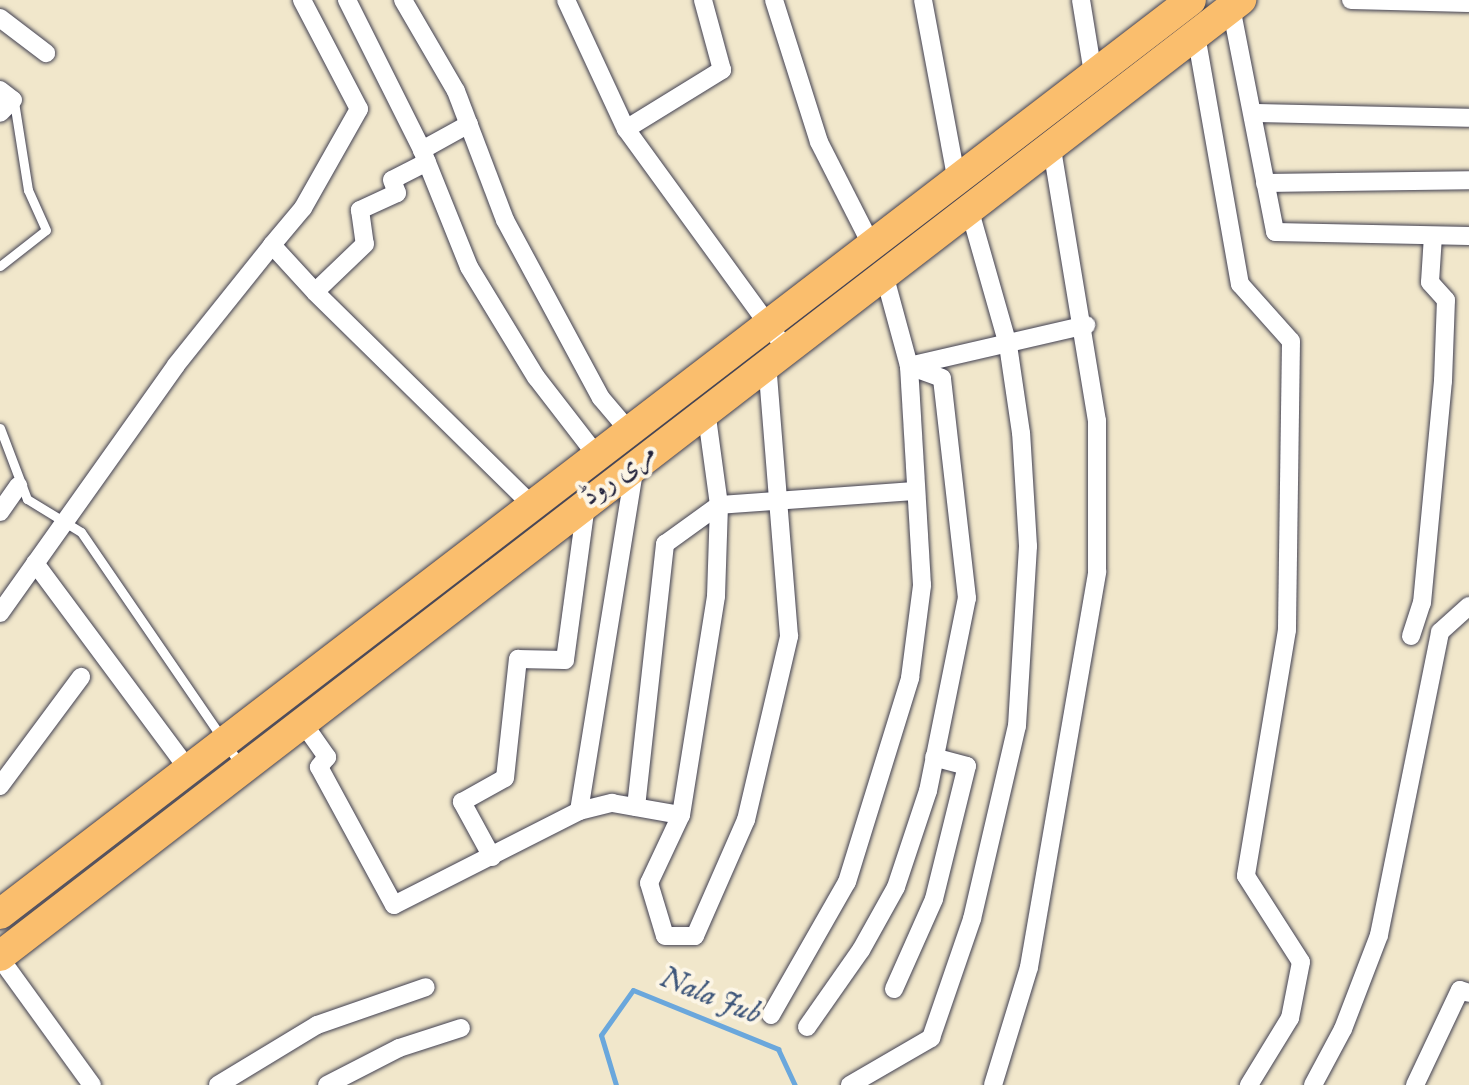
<!DOCTYPE html>
<html>
<head>
<meta charset="utf-8">
<style>
  body { margin:0 }
  #map { position:relative; width:1469px; height:1085px; overflow:hidden; background:#f1e7cb; font-family:"IM FELL English",Amiri,serif }
  div>[style] { position:absolute }
  [style*='--x'] { left:calc(var(--x)*1px); top:calc(var(--y)*1px); width:calc(var(--w)*1px); rotate:calc(var(--a)*1deg) }
  .stream>* { height:5px; margin:-2.5px; padding:0 2.5px; transform-origin:2.5px; border-radius:2.5px; background:#6aa7dc }
  .roads { filter:drop-shadow(0 0 2px #414051) drop-shadow(0 0 2px #414051) }
  .lane>* { height:9px; margin:-4.5px; padding:0 4.5px; transform-origin:4.5px; border-radius:4.5px; background:#fff }
  .street>* { height:18px; margin:-9px; padding:0 9px; transform-origin:9px; border-radius:9px; background:#fff }
  .primary>* { height:30px; margin:-15px; padding:0 15px; transform-origin:15px; border-radius:15px; background:#fabe6d }
  span { translate:-50% -50%; white-space:nowrap; text-align:center; line-height:1.15; -webkit-text-stroke:8px #fcf5e5; paint-order:stroke }
  .street-label { font-size:28px; color:#22223b }
  .water-label { font-size:30px; color:#3f577b; font-style:italic }
</style>
</head>
<body>
<div id="map">
  <div class="stream">
    <i style="--x:616;--y:1085;--w:52;--a:-106.7"></i>
    <i style="--x:601;--y:1035;--w:55;--a:-54.6"></i>
    <i style="--x:633;--y:990;--w:157;--a:22.1"></i>
    <i style="--x:778;--y:1049;--w:40;--a:65"></i>
  </div>
  <div class="roads">
    <div class="lane">
      <i style="--x:0;--y:266;--w:58;--a:-38"></i>
      <i style="--x:46;--y:230;--w:44;--a:-114.2"></i>
      <i style="--x:28;--y:190;--w:89;--a:-99"></i>
      <i style="--x:0;--y:428;--w:76;--a:69.2"></i>
      <i style="--x:27;--y:499;--w:63;--a:31.4"></i>
      <i style="--x:81;--y:532;--w:281;--a:55.6"></i>
    </div>
    <div class="street">
      <i style="--x:302;--y:0;--w:123;--a:62.4"></i>
      <i style="--x:359;--y:109;--w:114;--a:119.5"></i>
      <i style="--x:303;--y:208;--w:48;--a:130"></i>
      <i style="--x:272;--y:245;--w:64;--a:47.5"></i>
      <i style="--x:347;--y:0;--w:168;--a:63.4"></i>
      <i style="--x:403;--y:0;--w:105;--a:59.8"></i>
      <i style="--x:456;--y:91;--w:138;--a:69.2"></i>
      <i style="--x:505;--y:220;--w:202;--a:61.7"></i>
      <i style="--x:601;--y:398;--w:43;--a:49.7"></i>
      <i style="--x:566;--y:0;--w:142;--a:65.1"></i>
      <i style="--x:626;--y:129;--w:272;--a:54"></i>
      <i style="--x:774;--y:0;--w:149;--a:72.4"></i>
      <i style="--x:819;--y:142;--w:114;--a:63"></i>
      <i style="--x:923;--y:0;--w:180;--a:79.4"></i>
      <i style="--x:1081;--y:0;--w:74;--a:80.7"></i>
      <i style="--x:1351;--y:0;--w:118;--a:1.5"></i>
      <i style="--x:1231;--y:7;--w:229;--a:78.9"></i>
      <i style="--x:1275;--y:232;--w:194;--a:1.2"></i>
      <i style="--x:0;--y:18;--w:58;--a:37.3"></i>
      <i style="--x:1196;--y:35;--w:253;--a:80"></i>
      <i style="--x:1240;--y:284;--w:76;--a:48.2"></i>
      <i style="--x:1291;--y:341;--w:289;--a:90.8"></i>
      <i style="--x:1287;--y:630;--w:249;--a:99.5"></i>
      <i style="--x:1246;--y:876;--w:102;--a:57.4"></i>
      <i style="--x:1301;--y:962;--w:57;--a:101.1"></i>
      <i style="--x:1290;--y:1018;--w:79;--a:121.5"></i>
      <i style="--x:0;--y:90;--w:16;--a:38"></i>
      <i style="--x:13;--y:100;--w:18;--a:135"></i>
      <i style="--x:1255;--y:113;--w:214;--a:1.3"></i>
      <i style="--x:469;--y:124;--w:54;--a:151"></i>
      <i style="--x:422;--y:150;--w:126;--a:68.1"></i>
      <i style="--x:469;--y:267;--w:129;--a:58.7"></i>
      <i style="--x:536;--y:377;--w:100;--a:52.3"></i>
      <i style="--x:626;--y:129;--w:113;--a:-31.6"></i>
      <i style="--x:722;--y:70;--w:73;--a:-105.2"></i>
      <i style="--x:427;--y:162;--w:39;--a:153"></i>
      <i style="--x:392;--y:180;--w:14;--a:69"></i>
      <i style="--x:397;--y:193;--w:41;--a:155.3"></i>
      <i style="--x:360;--y:210;--w:34;--a:82"></i>
      <i style="--x:365;--y:244;--w:69;--a:136.2"></i>
      <i style="--x:315;--y:292;--w:307;--a:44.5"></i>
      <i style="--x:1265;--y:183;--w:204;--a:-0.8"></i>
      <i style="--x:0;--y:512;--w:32;--a:-55"></i>
      <i style="--x:35;--y:563;--w:257;--a:53.4"></i>
      <i style="--x:0;--y:613;--w:304;--a:-54.6"></i>
      <i style="--x:176;--y:365;--w:154;--a:-51.3"></i>
      <i style="--x:1411;--y:636;--w:35;--a:-72"></i>
      <i style="--x:1422;--y:603;--w:223;--a:-84.6"></i>
      <i style="--x:1443;--y:381;--w:81;--a:-87.9"></i>
      <i style="--x:1446;--y:300;--w:24;--a:-132"></i>
      <i style="--x:1430;--y:282;--w:46;--a:-86.3"></i>
      <i style="--x:303;--y:723;--w:42;--a:54.8"></i>
      <i style="--x:327;--y:757;--w:13;--a:129"></i>
      <i style="--x:319;--y:767;--w:157;--a:61.5"></i>
      <i style="--x:394;--y:905;--w:208;--a:-26.9"></i>
      <i style="--x:579;--y:811;--w:34;--a:-14"></i>
      <i style="--x:612;--y:803;--w:70;--a:9.9"></i>
      <i style="--x:681;--y:815;--w:75;--a:115.2"></i>
      <i style="--x:649;--y:883;--w:55;--a:73.2"></i>
      <i style="--x:665;--y:936;--w:30;--a:0"></i>
      <i style="--x:695;--y:936;--w:127;--a:-66.3"></i>
      <i style="--x:746;--y:820;--w:189;--a:-76.8"></i>
      <i style="--x:789;--y:636;--w:274;--a:-94.6"></i>
      <i style="--x:0;--y:786;--w:136;--a:-53.4"></i>
      <i style="--x:636;--y:807;--w:265;--a:-83.7"></i>
      <i style="--x:665;--y:544;--w:67;--a:-35.8"></i>
      <i style="--x:719;--y:505;--w:96;--a:-97.8"></i>
      <i style="--x:579;--y:811;--w:350;--a:-80.8"></i>
      <i style="--x:681;--y:815;--w:222;--a:-80.9"></i>
      <i style="--x:716;--y:596;--w:91;--a:-88.1"></i>
      <i style="--x:719;--y:505;--w:197;--a:-4.1"></i>
      <i style="--x:492;--y:857;--w:63;--a:-118.6"></i>
      <i style="--x:462;--y:802;--w:49;--a:-29.2"></i>
      <i style="--x:505;--y:778;--w:120;--a:-83.8"></i>
      <i style="--x:518;--y:659;--w:47;--a:1.2"></i>
      <i style="--x:565;--y:660;--w:157;--a:-82.3"></i>
      <i style="--x:0;--y:958;--w:157;--a:54.1"></i>
      <i style="--x:894;--y:989;--w:98;--a:-66"></i>
      <i style="--x:934;--y:899;--w:137;--a:-76.1"></i>
      <i style="--x:967;--y:766;--w:34;--a:-165"></i>
      <i style="--x:771;--y:1015;--w:153;--a:-60.3"></i>
      <i style="--x:847;--y:882;--w:214;--a:-72.8"></i>
      <i style="--x:910;--y:678;--w:94;--a:-82.6"></i>
      <i style="--x:922;--y:585;--w:219;--a:-93.4"></i>
      <i style="--x:909;--y:366;--w:182;--a:-13"></i>
      <i style="--x:807;--y:1027;--w:94;--a:-55"></i>
      <i style="--x:861;--y:950;--w:72;--a:-60.9"></i>
      <i style="--x:896;--y:887;--w:101;--a:-71.6"></i>
      <i style="--x:928;--y:791;--w:197;--a:-78.6"></i>
      <i style="--x:967;--y:598;--w:221;--a:-96.5"></i>
      <i style="--x:942;--y:378;--w:35;--a:-160"></i>
      <i style="--x:909;--y:366;--w:95;--a:-105.2"></i>
      <i style="--x:218;--y:1085;--w:116;--a:-31.2"></i>
      <i style="--x:317;--y:1025;--w:115;--a:-19.2"></i>
      <i style="--x:327;--y:1085;--w:81;--a:-27.2"></i>
      <i style="--x:399;--y:1048;--w:65;--a:-17.9"></i>
      <i style="--x:850;--y:1085;--w:94;--a:-30.1"></i>
      <i style="--x:931;--y:1038;--w:126;--a:-71"></i>
      <i style="--x:972;--y:919;--w:198;--a:-76.9"></i>
      <i style="--x:1017;--y:726;--w:180;--a:-86.5"></i>
      <i style="--x:1028;--y:546;--w:113;--a:-93.5"></i>
      <i style="--x:1021;--y:433;--w:89;--a:-98.4"></i>
      <i style="--x:1008;--y:345;--w:146;--a:-105.9"></i>
      <i style="--x:993;--y:1085;--w:123;--a:-73"></i>
      <i style="--x:1029;--y:967;--w:401;--a:-80.2"></i>
      <i style="--x:1097;--y:572;--w:151;--a:-90"></i>
      <i style="--x:1097;--y:421;--w:283;--a:-99.4"></i>
      <i style="--x:1313;--y:1085;--w:64;--a:-61.8"></i>
      <i style="--x:1343;--y:1029;--w:101;--a:-69"></i>
      <i style="--x:1379;--y:935;--w:309;--a:-78.6"></i>
      <i style="--x:1440;--y:632;--w:39;--a:-42"></i>
      <i style="--x:1415;--y:1085;--w:105;--a:-64.7"></i>
      <i style="--x:1460;--y:990;--w:9;--a:18"></i>
    </div>
    <div class="primary">
      <i style="--x:0;--y:914;--w:1501;--a:-37.5"></i>
      <i style="--x:0;--y:956;--w:1567;--a:-37.61"></i>
    </div>
  </div>
  <div class="street-label">
    <span style="left:619px;top:475px;rotate:-37deg">مری روڈ</span>
  </div>
  <div class="water-label">
    <span style="left:710px;top:997px;rotate:22deg">Nala Jub</span>
  </div>
</div>
</body>
</html>
